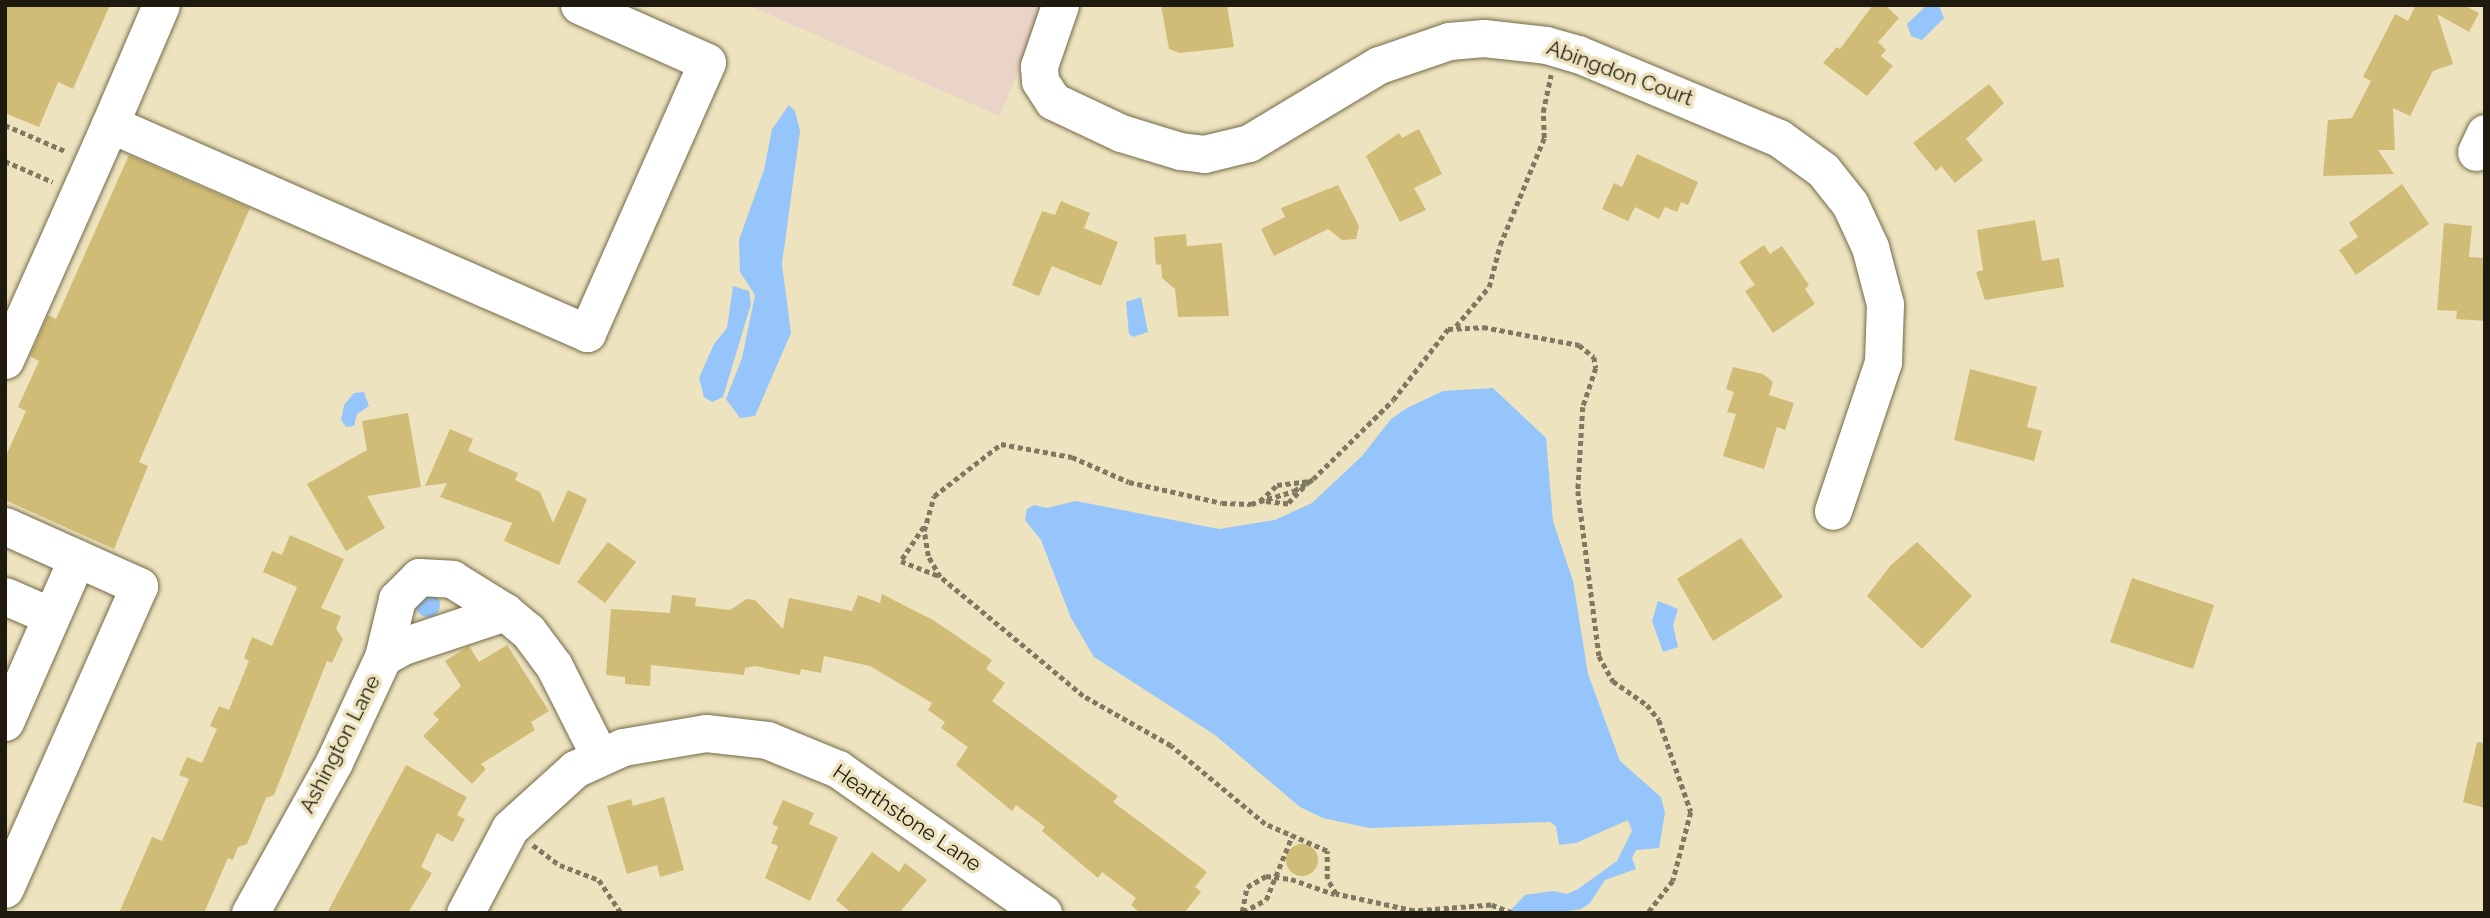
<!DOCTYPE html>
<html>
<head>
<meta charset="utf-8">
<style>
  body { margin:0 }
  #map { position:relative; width:2490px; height:918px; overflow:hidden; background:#ede3bf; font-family:Raleway,sans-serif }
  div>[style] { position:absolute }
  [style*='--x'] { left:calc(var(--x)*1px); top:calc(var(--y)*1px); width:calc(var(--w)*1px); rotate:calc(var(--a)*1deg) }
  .commercial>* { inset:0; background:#ead4c7 }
  .water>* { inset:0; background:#96c5fc }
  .round { border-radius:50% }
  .building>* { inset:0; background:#d0bc76 }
  .path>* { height:4.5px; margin-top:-2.25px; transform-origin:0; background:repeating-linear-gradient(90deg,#807961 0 5px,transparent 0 8.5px) }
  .roads { filter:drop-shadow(0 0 2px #736a49) drop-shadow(0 0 2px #736a49) }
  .minor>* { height:37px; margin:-18.5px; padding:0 18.5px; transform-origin:18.5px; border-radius:18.5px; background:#fff }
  span { translate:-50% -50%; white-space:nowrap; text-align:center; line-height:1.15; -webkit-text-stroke:7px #ede3bf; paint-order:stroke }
  .street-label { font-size:21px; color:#1e1a0d }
  .frame { position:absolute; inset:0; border:7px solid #1e1a0d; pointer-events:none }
</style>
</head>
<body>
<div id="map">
  <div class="commercial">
    <i style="clip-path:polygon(748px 5px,1049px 5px,999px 116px)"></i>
  </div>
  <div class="water">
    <i style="clip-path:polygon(1927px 5px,1939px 6px,1944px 18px,1922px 40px,1911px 36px,1907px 24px)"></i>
    <i style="clip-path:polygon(789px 105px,795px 111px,800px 131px,782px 264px,791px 333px,755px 416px,740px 418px,726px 399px,742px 358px,755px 295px,740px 272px,739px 240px,764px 170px,772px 129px)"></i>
    <i style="clip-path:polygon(733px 286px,749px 291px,751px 304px,723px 397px,712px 402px,704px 397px,699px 378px,714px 344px,727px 328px)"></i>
    <i style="clip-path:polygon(1141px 297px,1148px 332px,1133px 337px,1129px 334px,1126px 302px)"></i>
    <i style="clip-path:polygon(1493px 388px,1546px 438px,1553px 521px,1573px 581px,1588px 674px,1620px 761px,1661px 797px,1665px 813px,1659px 848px,1636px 850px,1632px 858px,1636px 869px,1605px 880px,1590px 903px,1581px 909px,1555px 913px,1508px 913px,1525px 895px,1553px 891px,1567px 894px,1578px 889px,1617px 861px,1632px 831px,1628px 820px,1576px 843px,1559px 845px,1556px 826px,1550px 822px,1369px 828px,1323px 818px,1300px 807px,1215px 735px,1094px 657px,1071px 618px,1041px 540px,1025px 520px,1027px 509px,1034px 505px,1047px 508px,1076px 501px,1219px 529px,1275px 520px,1312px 503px,1362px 456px,1391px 419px,1407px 408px,1443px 391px)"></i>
    <i style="clip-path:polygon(364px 392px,369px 406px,357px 414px,354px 426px,346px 427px,341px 420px,344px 405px,354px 393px)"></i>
    <i class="round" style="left:416px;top:593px;width:24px;height:24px"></i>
    <i style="clip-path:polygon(1658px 601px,1678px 609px,1673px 625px,1678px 647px,1663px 652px,1652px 621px)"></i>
  </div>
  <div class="building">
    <i style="clip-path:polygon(5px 5px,110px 5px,73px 89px,58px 82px,39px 127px,5px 113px)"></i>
    <i style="clip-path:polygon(1161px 5px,1227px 5px,1234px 47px,1180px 53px,1169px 49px)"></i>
    <i style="clip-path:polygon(1873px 5px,1885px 5px,1899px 18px,1878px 42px,1886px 50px,1881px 56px,1893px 66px,1867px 96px,1823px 63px,1837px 47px,1840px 49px)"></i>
    <i style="clip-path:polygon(2416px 5px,2464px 5px,2479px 13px,2469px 32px,2437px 14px,2453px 64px,2433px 71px,2410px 116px,2393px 108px,2395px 150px,2378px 150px,2394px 174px,2323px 176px,2328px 120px,2352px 118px,2371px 81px,2363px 77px,2395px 14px,2408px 21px)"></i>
    <i style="clip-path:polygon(1989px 84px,2004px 103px,1966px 139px,1983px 160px,1955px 183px,1941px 166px,1936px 171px,1913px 143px)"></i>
    <i style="clip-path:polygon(1419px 129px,1442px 174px,1414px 188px,1426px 210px,1400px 222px,1366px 156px,1399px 133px,1402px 138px)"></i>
    <i style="clip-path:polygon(1637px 154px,1698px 182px,1688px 205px,1681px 202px,1677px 212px,1665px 207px,1659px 219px,1635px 207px,1628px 221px,1602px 209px,1614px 183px,1622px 187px)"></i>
    <i style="clip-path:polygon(129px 155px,250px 208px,139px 462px,148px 466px,114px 549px,5px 500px,5px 458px,26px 411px,18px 407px,39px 361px,30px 356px,48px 315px,56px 319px)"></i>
    <i style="clip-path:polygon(2402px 184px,2429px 224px,2356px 275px,2339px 250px,2358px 237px,2349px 223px)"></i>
    <i style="clip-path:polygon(1338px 185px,1359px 226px,1356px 239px,1342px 240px,1328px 229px,1274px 256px,1261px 229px,1285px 217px,1281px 208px)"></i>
    <i style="clip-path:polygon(1061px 201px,1090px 213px,1084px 228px,1118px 242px,1101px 286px,1052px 266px,1039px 296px,1012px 285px,1042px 211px,1055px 215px)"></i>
    <i style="clip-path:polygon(2035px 220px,2042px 261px,2059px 258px,2064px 287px,1985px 300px,1976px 272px,1983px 270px,1977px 230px)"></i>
    <i style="clip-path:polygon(2444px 223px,2472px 226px,2469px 257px,2485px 258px,2485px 321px,2456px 319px,2457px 311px,2437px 310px)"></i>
    <i style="clip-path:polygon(1186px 234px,1187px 246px,1222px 243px,1229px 316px,1178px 317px,1175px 289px,1162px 278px,1161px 264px,1156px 265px,1154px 237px)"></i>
    <i style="clip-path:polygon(1764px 245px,1770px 254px,1782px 246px,1809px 285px,1805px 289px,1815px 304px,1773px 333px,1745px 291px,1755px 285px,1739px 262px)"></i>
    <i style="clip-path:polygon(1733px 367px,1763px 374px,1773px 382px,1769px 395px,1794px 403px,1785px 430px,1777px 427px,1764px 469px,1723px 456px,1736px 414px,1727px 412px,1734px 392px,1726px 389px)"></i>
    <i style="clip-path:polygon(1970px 369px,2037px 387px,2027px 427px,2042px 431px,2034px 461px,1954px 440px)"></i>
    <i style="clip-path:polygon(408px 413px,421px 487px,367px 496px,385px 528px,346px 551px,307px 484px,367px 450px,362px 421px)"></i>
    <i style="clip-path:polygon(450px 429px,473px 439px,468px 451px,518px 473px,515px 480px,540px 492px,553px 523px,568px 490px,587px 499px,559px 565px,504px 541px,512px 523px,440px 497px,447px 483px,425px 486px)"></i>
    <i style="clip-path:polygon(290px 535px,344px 559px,321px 608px,341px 616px,336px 629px,343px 639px,332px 663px,327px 661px,274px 795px,266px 798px,247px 844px,238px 847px,233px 860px,228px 858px,204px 913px,119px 913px,152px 837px,162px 841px,189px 779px,179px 775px,187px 757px,202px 763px,217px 729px,210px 726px,219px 706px,229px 710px,249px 661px,244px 658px,252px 637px,272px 646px,297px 587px,263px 572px,272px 551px,282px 555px)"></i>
    <i style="clip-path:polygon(1741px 538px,1783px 597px,1713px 641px,1677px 579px)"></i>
    <i style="clip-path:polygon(608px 542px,636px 562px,605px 603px,577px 582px)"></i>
    <i style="clip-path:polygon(1917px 542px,1972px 596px,1922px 649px,1867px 596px,1891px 565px)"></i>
    <i style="clip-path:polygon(2132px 578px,2214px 605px,2193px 669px,2110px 642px)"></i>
    <i style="clip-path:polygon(882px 594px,933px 620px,992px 660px,986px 669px,1005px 683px,992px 701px,1118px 796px,1113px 802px,1207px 872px,1195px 887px,1201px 892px,1184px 913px,1140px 913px,1131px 905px,1136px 898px,1102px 872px,1098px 878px,1042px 831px,1045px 827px,1016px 805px,1012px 811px,956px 765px,968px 747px,941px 728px,945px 722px,928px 710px,932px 703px,870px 666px,824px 656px,821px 673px,801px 669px,800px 675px,755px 666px,745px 668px,744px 675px,651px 665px,650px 686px,625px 684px,625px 677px,606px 675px,611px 609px,670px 613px,672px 595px,696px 598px,695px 606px,730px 610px,747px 599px,755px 600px,783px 629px,789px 598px,852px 611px,858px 595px,880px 603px)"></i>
    <i style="clip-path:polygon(507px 645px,549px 711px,531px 722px,535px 730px,481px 764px,486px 769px,472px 784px,423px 736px,439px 720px,433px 714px,461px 686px,445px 661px,469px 646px,479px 662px)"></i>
    <i style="clip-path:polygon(2477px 742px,2485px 743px,2485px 808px,2463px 802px)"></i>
    <i style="clip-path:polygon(406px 765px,467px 797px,457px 815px,465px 819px,453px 842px,437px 833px,421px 867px,432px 873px,408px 913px,327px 913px)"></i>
    <i style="clip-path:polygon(664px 797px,684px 870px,660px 877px,657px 865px,627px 874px,607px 806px,631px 799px,633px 806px)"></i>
    <i style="clip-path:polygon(783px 800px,814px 813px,809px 824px,838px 837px,810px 901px,765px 878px,778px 846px,771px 843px,778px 827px,772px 824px)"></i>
    <i class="round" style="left:1286px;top:844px;width:32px;height:32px"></i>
    <i style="clip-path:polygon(872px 852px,899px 872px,905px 863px,927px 880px,899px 913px,852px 913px,836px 900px)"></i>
  </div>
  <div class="path">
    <i style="--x:5;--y:125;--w:65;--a:23.4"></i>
    <i style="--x:5;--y:161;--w:52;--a:23.6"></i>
    <i style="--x:1456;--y:326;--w:51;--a:-49.8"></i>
    <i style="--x:1489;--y:287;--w:43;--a:-75.3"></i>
    <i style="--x:1500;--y:245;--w:116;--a:-67.6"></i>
    <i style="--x:1544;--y:138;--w:26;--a:-92"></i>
    <i style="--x:1543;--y:112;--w:38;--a:-78"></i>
    <i style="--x:1310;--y:481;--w:32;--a:134"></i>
    <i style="--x:1288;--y:504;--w:28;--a:-174"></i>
    <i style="--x:1260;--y:501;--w:23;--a:-43"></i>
    <i style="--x:1277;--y:485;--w:33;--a:-7"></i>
    <i style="--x:924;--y:527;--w:41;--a:124.1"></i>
    <i style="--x:901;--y:561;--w:41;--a:21.5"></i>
    <i style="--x:533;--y:845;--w:34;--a:37"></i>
    <i style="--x:560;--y:865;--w:42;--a:21"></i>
    <i style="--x:599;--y:880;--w:40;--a:56"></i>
    <i style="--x:1242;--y:912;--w:25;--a:-79"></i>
    <i style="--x:1247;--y:887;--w:22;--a:-30"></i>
    <i style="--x:1266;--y:876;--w:25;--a:7"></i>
    <i style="--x:1291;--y:879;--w:46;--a:19.2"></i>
    <i style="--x:1243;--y:912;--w:26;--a:-28"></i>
    <i style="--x:1266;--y:900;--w:69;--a:-67.9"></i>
    <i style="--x:1512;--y:913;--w:22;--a:-159"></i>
    <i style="--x:1491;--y:905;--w:77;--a:175.5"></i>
    <i style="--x:1414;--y:911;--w:80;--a:-167.7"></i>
    <i style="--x:1336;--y:894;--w:17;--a:-121"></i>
    <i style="--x:1327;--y:879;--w:28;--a:-90"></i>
    <i style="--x:1327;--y:851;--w:68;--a:-156.5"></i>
    <i style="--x:1265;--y:824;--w:122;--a:-140.3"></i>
    <i style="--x:1171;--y:746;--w:101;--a:-150.4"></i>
    <i style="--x:1083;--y:696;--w:186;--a:-140.2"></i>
    <i style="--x:940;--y:577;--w:24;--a:-120"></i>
    <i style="--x:928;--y:556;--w:25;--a:-99"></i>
    <i style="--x:924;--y:531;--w:36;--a:-74"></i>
    <i style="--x:934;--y:496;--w:85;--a:-37.8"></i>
    <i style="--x:1001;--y:444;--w:72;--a:10.4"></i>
    <i style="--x:1072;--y:457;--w:62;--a:23.7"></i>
    <i style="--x:1129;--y:482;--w:95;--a:12.7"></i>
    <i style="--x:1222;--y:503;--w:29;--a:2"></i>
    <i style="--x:1251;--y:504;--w:45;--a:-16.8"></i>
    <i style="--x:1294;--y:491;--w:22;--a:-32"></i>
    <i style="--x:1313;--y:479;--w:112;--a:-44.6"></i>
    <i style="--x:1393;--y:400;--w:90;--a:-52.2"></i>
    <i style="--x:1448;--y:329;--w:35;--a:-3"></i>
    <i style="--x:1483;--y:327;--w:98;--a:10.6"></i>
    <i style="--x:1579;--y:345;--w:19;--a:39"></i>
    <i style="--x:1594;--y:357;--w:11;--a:80"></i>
    <i style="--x:1596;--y:368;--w:41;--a:108.4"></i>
    <i style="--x:1583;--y:407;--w:84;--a:93.4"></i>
    <i style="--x:1578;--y:491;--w:166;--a:82.7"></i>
    <i style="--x:1599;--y:656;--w:29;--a:61"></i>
    <i style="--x:1613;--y:681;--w:42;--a:35.2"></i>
    <i style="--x:1647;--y:705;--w:19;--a:51"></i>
    <i style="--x:1659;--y:720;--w:97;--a:70.8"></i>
    <i style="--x:1691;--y:812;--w:71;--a:104.6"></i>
    <i style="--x:1673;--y:881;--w:41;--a:128"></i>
  </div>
  <div class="roads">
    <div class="minor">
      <i style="--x:1060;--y:5;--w:65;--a:109"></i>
      <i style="--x:1039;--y:66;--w:15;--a:86"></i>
      <i style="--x:1040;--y:81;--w:24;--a:57"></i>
      <i style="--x:1053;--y:101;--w:75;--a:25.2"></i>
      <i style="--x:1121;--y:133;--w:62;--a:17"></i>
      <i style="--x:1180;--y:151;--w:24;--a:7"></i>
      <i style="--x:1204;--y:154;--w:46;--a:-13.7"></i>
      <i style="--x:1249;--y:143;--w:152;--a:-31"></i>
      <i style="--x:1379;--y:65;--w:74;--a:-18.9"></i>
      <i style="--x:1449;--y:41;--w:35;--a:-5"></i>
      <i style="--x:1484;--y:38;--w:62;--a:6.4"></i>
      <i style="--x:1546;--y:45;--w:33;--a:16"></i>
      <i style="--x:1578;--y:54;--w:218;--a:22.7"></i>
      <i style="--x:1779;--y:138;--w:54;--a:36"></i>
      <i style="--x:1823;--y:170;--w:43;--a:51.5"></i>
      <i style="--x:1850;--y:204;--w:47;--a:65.1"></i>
      <i style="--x:1870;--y:247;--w:59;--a:75.3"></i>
      <i style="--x:1885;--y:304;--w:58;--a:92"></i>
      <i style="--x:1883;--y:362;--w:157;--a:108.6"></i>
      <i style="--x:110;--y:124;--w:129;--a:-66.8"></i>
      <i style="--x:2476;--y:152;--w:21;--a:-65"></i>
      <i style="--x:5;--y:360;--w:258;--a:-66"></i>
      <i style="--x:110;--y:124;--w:521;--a:23.66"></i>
      <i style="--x:587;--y:333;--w:296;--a:-66.1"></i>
      <i style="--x:707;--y:62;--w:140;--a:-156"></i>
      <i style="--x:5;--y:526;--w:147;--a:24.1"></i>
      <i style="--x:139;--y:586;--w:331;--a:113.9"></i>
      <i style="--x:5;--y:596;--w:50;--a:23.5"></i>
      <i style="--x:383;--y:657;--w:60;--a:-76.4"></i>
      <i style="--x:397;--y:599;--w:31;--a:-45"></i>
      <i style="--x:419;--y:577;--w:33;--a:3"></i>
      <i style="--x:452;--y:579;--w:62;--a:31.9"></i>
      <i style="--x:5;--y:722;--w:179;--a:-66.3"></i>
      <i style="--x:250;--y:913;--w:173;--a:-60.9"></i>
      <i style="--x:334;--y:762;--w:116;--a:-65"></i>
      <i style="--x:383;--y:657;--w:23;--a:-29"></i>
      <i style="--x:403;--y:646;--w:108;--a:-18.4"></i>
      <i style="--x:505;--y:612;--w:30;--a:40"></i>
      <i style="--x:528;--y:631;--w:44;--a:53.4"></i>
      <i style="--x:554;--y:666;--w:100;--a:63.2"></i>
      <i style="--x:465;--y:913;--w:96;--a:-62.1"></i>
      <i style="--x:510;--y:828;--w:88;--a:-42.2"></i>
      <i style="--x:575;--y:769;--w:53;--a:-24.6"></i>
      <i style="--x:623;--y:747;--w:84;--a:-9.6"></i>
      <i style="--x:706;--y:733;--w:61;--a:6.5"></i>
      <i style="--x:767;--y:740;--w:77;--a:22.2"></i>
      <i style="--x:838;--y:769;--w:251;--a:35.1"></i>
    </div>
  </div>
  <div class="street-label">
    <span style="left:1620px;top:73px;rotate:20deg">Abingdon Court</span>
    <span style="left:340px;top:744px;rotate:-63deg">Ashington Lane</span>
    <span style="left:907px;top:818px;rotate:34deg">Hearthstone Lane</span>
  </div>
  <div class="frame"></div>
</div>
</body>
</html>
